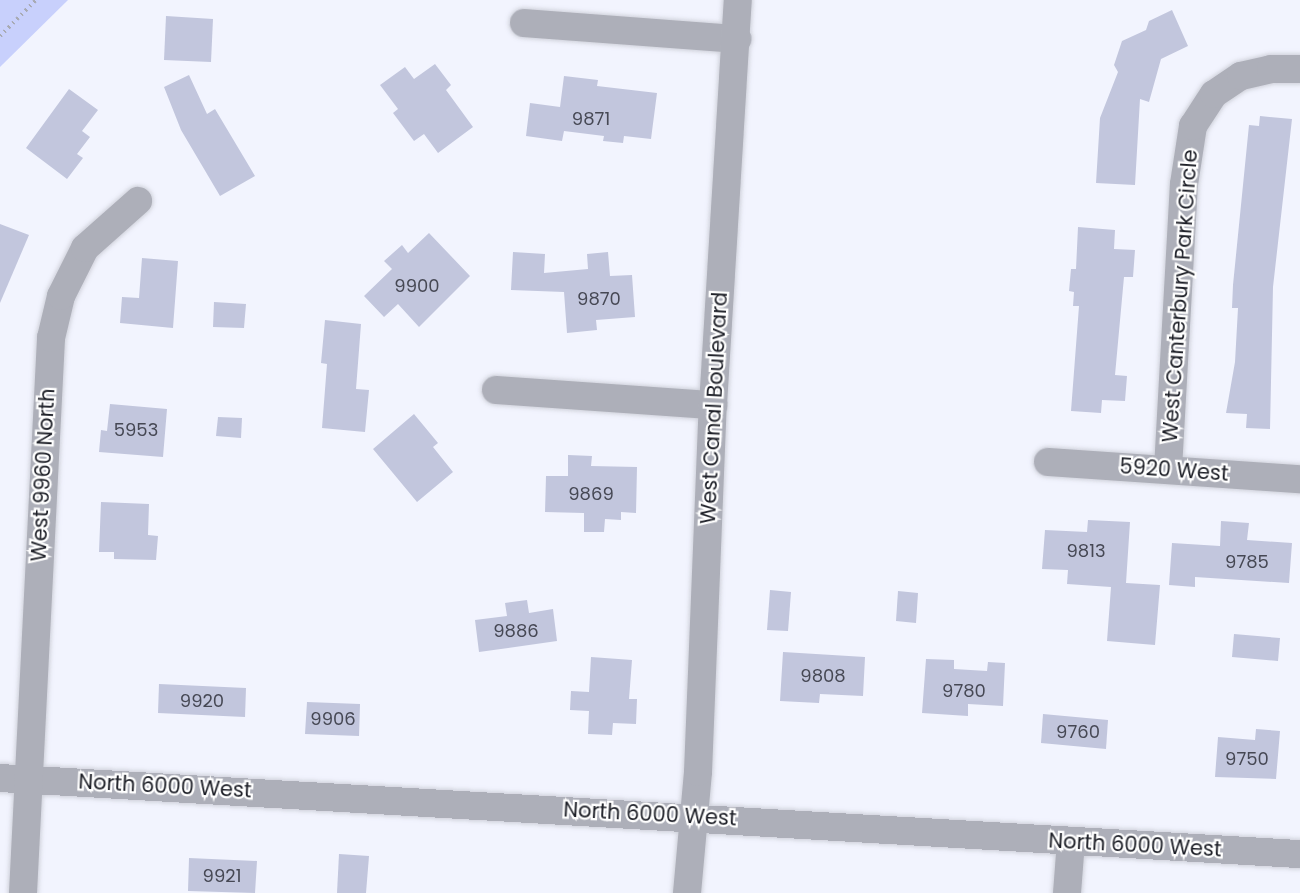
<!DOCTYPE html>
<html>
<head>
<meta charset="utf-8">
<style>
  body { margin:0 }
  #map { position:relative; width:1300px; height:893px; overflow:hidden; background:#f2f4fe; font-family:Poppins,sans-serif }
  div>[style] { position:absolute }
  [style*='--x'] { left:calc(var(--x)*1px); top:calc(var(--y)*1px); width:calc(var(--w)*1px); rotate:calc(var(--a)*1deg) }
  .green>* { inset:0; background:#c8d0fc }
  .building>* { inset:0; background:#c2c6dd }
  .path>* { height:4px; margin-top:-2px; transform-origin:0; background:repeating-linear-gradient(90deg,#a8aab3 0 1.5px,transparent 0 6px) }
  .roads { filter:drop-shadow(0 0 2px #d0d2db) drop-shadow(0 0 2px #d0d2db) }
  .minor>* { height:28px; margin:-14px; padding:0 14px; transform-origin:14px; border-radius:14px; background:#adafb9 }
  span { translate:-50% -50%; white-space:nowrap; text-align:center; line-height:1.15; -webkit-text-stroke:4.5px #fff; paint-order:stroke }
  .number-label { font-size:18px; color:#464854 }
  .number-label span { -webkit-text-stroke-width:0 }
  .street-label { font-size:21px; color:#1c1e26 }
</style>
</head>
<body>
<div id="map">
  <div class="green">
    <i style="clip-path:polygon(0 0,68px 0,0 67px)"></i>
  </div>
  <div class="building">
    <i style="clip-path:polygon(1172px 10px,1188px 46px,1161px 59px,1149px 102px,1140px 99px,1135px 185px,1096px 183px,1100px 118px,1118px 72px,1114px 65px,1122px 41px,1146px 30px,1149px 21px)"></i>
    <i style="clip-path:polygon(166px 16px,213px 19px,211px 62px,164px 60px)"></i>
    <i style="clip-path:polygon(435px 64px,451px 85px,446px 90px,473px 127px,438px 153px,424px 134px,414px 141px,393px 113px,398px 109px,380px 85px,405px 67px,414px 79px)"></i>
    <i style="clip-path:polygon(189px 75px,207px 114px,215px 109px,255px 176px,220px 196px,181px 130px,164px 87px)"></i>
    <i style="clip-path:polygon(564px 76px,598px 80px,597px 86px,657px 93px,651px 139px,624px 136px,623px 143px,603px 141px,604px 136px,564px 131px,562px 141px,526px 136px,530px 103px,560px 107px)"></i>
    <i style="clip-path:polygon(69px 89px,98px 110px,82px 131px,90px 137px,77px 154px,83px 158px,67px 179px,26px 148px)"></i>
    <i style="clip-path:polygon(1260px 116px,1292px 119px,1273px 287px,1270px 429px,1246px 428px,1247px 414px,1226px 413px,1235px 362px,1238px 308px,1232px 308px,1233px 285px,1249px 125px,1259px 126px)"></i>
    <i style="clip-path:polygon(0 224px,29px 235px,0 303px)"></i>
    <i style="clip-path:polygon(1078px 227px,1115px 230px,1114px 249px,1135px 250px,1133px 277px,1124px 277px,1115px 375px,1127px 376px,1125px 401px,1102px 400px,1101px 413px,1071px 411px,1079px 306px,1073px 306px,1074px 292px,1069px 291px,1071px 269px,1076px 269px)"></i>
    <i style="clip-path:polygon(429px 233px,470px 276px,419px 327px,398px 304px,384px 317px,364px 296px,392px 269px,384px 261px,402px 245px,408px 253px)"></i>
    <i style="clip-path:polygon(513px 252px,545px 254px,544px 273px,588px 269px,587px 254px,608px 252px,610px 276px,632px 275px,635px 317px,596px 320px,597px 330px,567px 333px,564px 292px,511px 290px)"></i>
    <i style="clip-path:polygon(142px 258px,178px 261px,173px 328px,120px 323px,122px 297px,139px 298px)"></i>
    <i style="clip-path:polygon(214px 302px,246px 304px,244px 328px,213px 327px)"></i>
    <i style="clip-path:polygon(325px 320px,361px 324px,356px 389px,369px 390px,365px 432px,322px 428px,327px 364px,321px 363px)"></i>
    <i style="clip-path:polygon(110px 404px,167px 409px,163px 457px,99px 452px,101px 430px,107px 431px)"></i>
    <i style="clip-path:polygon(414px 414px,438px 443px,433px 447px,453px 472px,417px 502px,373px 449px)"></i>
    <i style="clip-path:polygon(218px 417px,242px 418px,241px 438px,216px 436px)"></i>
    <i style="clip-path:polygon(568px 455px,592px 456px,591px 466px,637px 467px,636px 513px,621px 512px,621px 520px,605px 519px,604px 532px,584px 532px,584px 513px,545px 512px,546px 476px,568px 476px)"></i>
    <i style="clip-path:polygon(101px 502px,149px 504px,148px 535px,158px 536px,156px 560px,114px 559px,114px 552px,99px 552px)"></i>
    <i style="clip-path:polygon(1088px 520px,1130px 522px,1126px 583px,1160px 585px,1155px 645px,1107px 641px,1111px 587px,1067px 584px,1068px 570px,1042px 569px,1045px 530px,1087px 532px)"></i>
    <i style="clip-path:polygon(1221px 521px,1249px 523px,1247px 540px,1292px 543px,1289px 583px,1195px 577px,1195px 587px,1169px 585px,1172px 543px,1220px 546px)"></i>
    <i style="clip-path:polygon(770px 590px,791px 592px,788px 631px,767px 630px)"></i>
    <i style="clip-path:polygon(898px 591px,918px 593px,916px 623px,896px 621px)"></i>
    <i style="clip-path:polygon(527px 600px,529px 613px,553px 609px,557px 641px,479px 652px,475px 620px,507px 616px,505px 603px)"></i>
    <i style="clip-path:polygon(1234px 634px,1280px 638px,1278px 661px,1232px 657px)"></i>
    <i style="clip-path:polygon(783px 652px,865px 657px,863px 696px,820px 694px,819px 703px,780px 701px)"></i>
    <i style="clip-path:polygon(591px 657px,632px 660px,629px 699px,637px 699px,636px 724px,613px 723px,612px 735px,588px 734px,589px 711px,570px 710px,571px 691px,589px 692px)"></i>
    <i style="clip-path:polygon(926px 659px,954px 660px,954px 669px,987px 671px,988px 662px,1005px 663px,1003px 706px,968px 704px,968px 716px,922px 713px)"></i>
    <i style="clip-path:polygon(159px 684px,246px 688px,245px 717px,158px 713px)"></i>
    <i style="clip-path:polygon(307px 702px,360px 704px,359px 736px,305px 734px)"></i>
    <i style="clip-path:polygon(1043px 714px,1108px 720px,1106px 749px,1041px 743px)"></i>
    <i style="clip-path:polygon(1256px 729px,1280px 731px,1276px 779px,1215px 777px,1218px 737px,1255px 740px)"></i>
    <i style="clip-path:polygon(339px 854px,369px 856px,366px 893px,337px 893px)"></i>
    <i style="clip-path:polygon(189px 858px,257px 861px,255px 893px,188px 891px)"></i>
  </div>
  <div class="path">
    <i style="--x:0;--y:36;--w:51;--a:-45"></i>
  </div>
  <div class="roads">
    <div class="minor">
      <i style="--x:524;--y:23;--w:214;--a:4.3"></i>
      <i style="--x:496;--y:390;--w:218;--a:4"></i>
      <i style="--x:1048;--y:462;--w:253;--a:3.9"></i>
      <i style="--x:1168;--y:469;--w:285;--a:-86.8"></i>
      <i style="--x:1184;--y:184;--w:59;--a:-81.2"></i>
      <i style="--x:1193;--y:126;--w:38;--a:-57"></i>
      <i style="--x:1214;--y:94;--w:32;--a:-34"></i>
      <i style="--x:1241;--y:76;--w:31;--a:-13"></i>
      <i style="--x:1271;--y:69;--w:29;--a:0"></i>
      <i style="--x:0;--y:778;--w:1302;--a:3.35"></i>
      <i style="--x:23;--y:893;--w:556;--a:-87.11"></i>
      <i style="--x:51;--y:338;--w:43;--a:-76.6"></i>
      <i style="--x:61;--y:296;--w:54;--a:-63.4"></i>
      <i style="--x:85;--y:248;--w:71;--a:-41.6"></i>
      <i style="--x:687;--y:893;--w:121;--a:-84.8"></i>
      <i style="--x:698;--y:772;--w:367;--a:-87.7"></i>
      <i style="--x:713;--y:405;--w:406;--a:-86.5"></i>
      <i style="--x:1067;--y:893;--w:52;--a:-85.6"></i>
    </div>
  </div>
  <div class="number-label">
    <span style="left:591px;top:119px">9871</span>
    <span style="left:417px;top:286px">9900</span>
    <span style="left:599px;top:299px">9870</span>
    <span style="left:136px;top:430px">5953</span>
    <span style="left:591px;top:494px">9869</span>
    <span style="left:1086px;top:551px">9813</span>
    <span style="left:1247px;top:562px">9785</span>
    <span style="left:516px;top:631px">9886</span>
    <span style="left:823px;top:676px">9808</span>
    <span style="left:964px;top:691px">9780</span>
    <span style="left:202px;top:701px">9920</span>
    <span style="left:333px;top:719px">9906</span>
    <span style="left:1078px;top:732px">9760</span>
    <span style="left:1247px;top:759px">9750</span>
    <span style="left:222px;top:876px">9921</span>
  </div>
  <div class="street-label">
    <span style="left:1180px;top:296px;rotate:-86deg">West Canterbury Park Circle</span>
    <span style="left:714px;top:408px;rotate:-87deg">West Canal Boulevard</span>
    <span style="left:1174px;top:470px;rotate:4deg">5920 West</span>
    <span style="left:43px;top:475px;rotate:-87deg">West 9960 North</span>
    <span style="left:165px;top:786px;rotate:3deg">North 6000 West</span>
    <span style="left:650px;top:814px;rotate:3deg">North 6000 West</span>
    <span style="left:1135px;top:845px;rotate:3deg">North 6000 West</span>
  </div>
</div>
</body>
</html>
